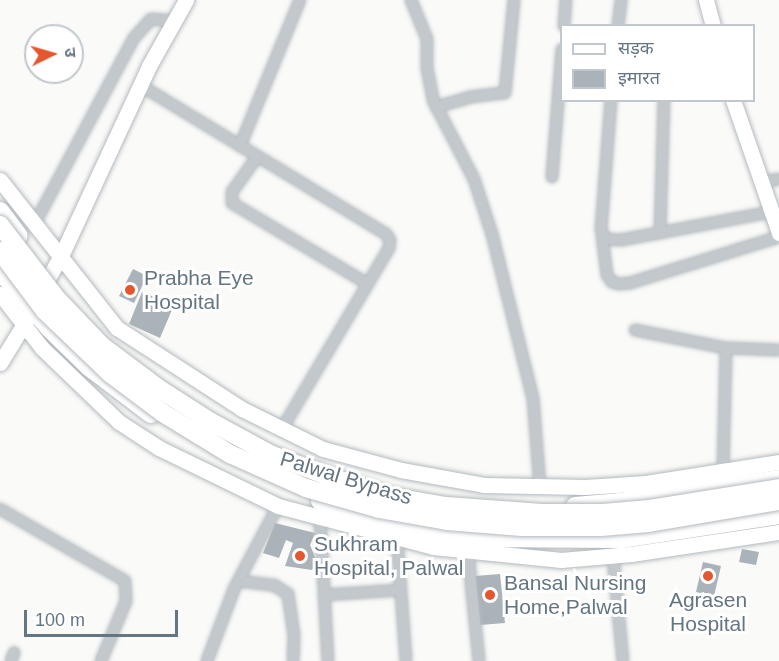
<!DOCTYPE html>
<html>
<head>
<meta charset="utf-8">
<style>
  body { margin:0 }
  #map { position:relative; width:779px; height:661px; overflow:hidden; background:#fafaf8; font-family:Helvetica,"Noto Sans Devanagari",sans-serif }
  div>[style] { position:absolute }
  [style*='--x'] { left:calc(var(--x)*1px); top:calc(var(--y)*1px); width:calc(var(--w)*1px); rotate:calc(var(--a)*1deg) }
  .building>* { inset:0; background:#aab3b9 }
  .roads { filter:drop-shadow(0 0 2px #b3babf) drop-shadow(0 0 2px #b3babf) }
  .street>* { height:10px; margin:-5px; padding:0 5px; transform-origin:5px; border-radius:5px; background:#c3c8cc }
  .secondary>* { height:15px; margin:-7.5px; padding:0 7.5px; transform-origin:7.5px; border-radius:7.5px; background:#fff }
  .highway>* { height:18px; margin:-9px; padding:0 9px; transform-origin:9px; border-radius:9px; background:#fff }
  .bridges { filter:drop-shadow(0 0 2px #b4b9bd) drop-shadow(0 0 2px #b4b9bd) }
  .highway-bridge>* { height:18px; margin:-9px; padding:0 9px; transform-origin:9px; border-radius:9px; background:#fff }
  .dots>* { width:16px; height:16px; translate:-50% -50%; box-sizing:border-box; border:3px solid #fff; border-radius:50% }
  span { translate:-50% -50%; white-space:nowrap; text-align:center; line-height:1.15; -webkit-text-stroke:6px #fff; paint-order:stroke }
  .poi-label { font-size:21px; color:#657683 }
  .left { translate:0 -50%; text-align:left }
  .street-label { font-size:21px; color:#657683 }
  .legend { position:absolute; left:560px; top:24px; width:195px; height:78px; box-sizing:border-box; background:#fff; border:2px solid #c1c8cd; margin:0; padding:8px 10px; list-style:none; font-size:18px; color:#657683 }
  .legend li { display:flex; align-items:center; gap:12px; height:30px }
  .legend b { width:30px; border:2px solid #c1c8cd }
  .north { position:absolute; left:24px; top:24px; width:60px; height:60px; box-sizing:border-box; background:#fff; border:2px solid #c1c8cd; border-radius:50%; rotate:85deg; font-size:16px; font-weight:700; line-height:24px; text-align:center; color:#657683 }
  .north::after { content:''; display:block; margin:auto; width:21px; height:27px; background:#e4572e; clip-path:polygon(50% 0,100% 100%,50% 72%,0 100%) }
  .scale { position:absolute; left:24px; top:610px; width:154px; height:27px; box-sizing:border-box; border:3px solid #657683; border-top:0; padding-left:8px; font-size:18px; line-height:21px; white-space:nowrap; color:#657683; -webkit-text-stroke:4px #fff; paint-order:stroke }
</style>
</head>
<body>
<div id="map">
  <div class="building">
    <i style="clip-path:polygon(133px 269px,147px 276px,134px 303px,119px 296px)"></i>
    <i style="clip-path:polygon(142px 292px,174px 305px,160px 338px,129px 324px)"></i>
    <i style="clip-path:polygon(275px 523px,315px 533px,310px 545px,317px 562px,312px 570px,285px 566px,293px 543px,286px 540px,279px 558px,263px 553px)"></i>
    <i style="clip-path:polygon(742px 549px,759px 552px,756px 565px,739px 562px)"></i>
    <i style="clip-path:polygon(703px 562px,721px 566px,714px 596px,696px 592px)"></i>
    <i style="clip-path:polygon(500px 574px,505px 623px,480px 625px,475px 576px)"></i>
  </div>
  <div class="roads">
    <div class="street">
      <i style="--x:411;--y:0;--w:42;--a:67.7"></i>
      <i style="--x:427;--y:39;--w:29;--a:90"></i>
      <i style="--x:427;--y:68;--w:33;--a:79"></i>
      <i style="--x:433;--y:100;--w:89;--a:62.6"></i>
      <i style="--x:474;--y:179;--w:58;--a:71.9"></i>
      <i style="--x:492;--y:234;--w:169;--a:76"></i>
      <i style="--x:533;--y:398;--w:88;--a:85.5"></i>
      <i style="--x:564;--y:26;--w:26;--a:-86"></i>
      <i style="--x:618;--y:26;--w:26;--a:-83"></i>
      <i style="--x:140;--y:85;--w:288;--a:31.2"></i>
      <i style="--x:386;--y:234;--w:7;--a:56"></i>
      <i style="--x:390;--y:240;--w:8;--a:97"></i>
      <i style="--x:389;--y:248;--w:210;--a:120.6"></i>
      <i style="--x:611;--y:100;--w:129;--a:94.4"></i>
      <i style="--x:601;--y:229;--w:11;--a:68"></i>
      <i style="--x:605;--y:239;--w:16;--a:4"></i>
      <i style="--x:621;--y:240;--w:153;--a:-10.6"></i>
      <i style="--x:436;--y:107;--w:35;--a:-16"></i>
      <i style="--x:470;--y:97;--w:35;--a:-7"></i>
      <i style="--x:505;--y:93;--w:93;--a:-84.5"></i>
      <i style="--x:240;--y:146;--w:158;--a:-67.7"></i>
      <i style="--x:257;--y:157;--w:43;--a:125.5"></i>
      <i style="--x:232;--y:192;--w:11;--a:90"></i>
      <i style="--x:232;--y:203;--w:158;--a:30.8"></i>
      <i style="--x:552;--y:177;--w:128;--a:-85.5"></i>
      <i style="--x:761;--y:182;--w:18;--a:-9"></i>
      <i style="--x:34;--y:225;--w:212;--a:-61.9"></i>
      <i style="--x:134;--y:38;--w:25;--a:-48"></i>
      <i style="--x:151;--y:19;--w:21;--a:5"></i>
      <i style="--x:660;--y:233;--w:133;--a:-88.3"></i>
      <i style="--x:602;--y:235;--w:40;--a:82.9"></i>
      <i style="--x:607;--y:275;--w:9;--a:54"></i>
      <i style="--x:612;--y:282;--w:7;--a:16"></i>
      <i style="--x:619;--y:284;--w:11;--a:-5"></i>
      <i style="--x:630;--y:283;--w:156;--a:-17.2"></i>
      <i style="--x:635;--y:330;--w:93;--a:11.2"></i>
      <i style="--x:726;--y:348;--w:53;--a:2.2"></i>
      <i style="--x:723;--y:471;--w:123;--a:-88.6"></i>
      <i style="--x:0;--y:509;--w:144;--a:29.9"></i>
      <i style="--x:125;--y:581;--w:20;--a:87"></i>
      <i style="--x:126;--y:601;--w:65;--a:112.6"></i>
      <i style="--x:320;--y:518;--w:143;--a:86.8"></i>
      <i style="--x:397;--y:538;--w:123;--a:85.8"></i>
      <i style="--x:468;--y:552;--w:110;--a:84.2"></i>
      <i style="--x:613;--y:556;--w:105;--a:84.6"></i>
      <i style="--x:239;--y:581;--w:35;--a:7"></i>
      <i style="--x:274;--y:585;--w:17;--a:33"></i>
      <i style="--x:288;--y:594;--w:41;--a:81.7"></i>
      <i style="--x:294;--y:635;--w:26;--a:92"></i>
      <i style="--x:324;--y:595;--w:76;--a:-3.8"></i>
      <i style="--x:11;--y:661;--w:9;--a:-69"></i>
      <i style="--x:207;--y:661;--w:77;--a:-69.4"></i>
      <i style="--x:234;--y:589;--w:94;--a:-62.1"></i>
    </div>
    <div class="secondary">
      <i style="--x:706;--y:0;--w:27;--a:75"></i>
      <i style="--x:733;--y:100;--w:141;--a:70.9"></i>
      <i style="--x:0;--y:180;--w:189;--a:51.7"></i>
      <i style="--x:117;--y:328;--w:149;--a:32.9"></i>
      <i style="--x:242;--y:409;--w:90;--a:26.3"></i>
      <i style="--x:323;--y:449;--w:81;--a:15.1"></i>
      <i style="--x:401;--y:470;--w:84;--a:10.2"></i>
      <i style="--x:484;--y:485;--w:101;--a:1.1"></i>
      <i style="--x:585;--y:487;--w:61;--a:-3.8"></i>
      <i style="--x:646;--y:483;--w:135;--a:-9"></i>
      <i style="--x:40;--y:292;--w:39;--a:-60"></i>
      <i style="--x:60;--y:258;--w:212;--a:-65.1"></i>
      <i style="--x:149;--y:66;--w:76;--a:-60.7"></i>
      <i style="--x:0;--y:294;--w:68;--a:52.1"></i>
      <i style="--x:42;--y:348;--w:107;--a:43.9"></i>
      <i style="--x:119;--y:422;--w:48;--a:33"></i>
      <i style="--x:159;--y:448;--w:132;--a:26"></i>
      <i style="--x:278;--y:506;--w:160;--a:14.8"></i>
      <i style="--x:433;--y:547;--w:129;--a:5.8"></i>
      <i style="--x:561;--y:560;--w:70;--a:-4.9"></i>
      <i style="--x:631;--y:554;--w:150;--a:-8.5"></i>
      <i style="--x:0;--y:363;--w:52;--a:-58.5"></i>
    </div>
    <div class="highway">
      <i style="--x:0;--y:211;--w:31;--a:53"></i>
      <i style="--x:0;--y:271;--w:75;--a:49.3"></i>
      <i style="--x:49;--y:328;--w:56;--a:44.3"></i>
      <i style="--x:89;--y:367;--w:78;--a:37.2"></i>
      <i style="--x:320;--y:501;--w:82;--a:17.8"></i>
      <i style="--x:398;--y:526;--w:41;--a:11.3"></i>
      <i style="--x:438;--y:534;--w:40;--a:5.7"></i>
      <i style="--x:478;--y:538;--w:143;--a:0.4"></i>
      <i style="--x:621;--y:539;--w:160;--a:-8.6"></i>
      <i style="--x:575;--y:506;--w:38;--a:-5"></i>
      <i style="--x:613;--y:503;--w:168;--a:-8.2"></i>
    </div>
  </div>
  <div class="bridges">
    <div class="highway-bridge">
      <i style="--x:0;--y:225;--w:93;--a:52.4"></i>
      <i style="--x:57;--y:299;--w:65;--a:46.2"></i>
      <i style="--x:102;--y:346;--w:70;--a:36.9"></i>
      <i style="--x:158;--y:388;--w:63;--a:32.7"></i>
      <i style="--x:211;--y:422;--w:69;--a:28.4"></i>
      <i style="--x:272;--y:455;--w:60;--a:20.6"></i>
      <i style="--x:328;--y:476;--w:63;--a:18.4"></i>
      <i style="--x:388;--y:496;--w:59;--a:9.8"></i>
      <i style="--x:446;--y:506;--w:96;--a:4.2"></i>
      <i style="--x:542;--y:513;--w:61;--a:0"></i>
      <i style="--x:603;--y:513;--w:47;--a:-4.9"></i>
      <i style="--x:650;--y:509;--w:131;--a:-9.2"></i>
      <i style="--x:0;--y:251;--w:75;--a:53.1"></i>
      <i style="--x:45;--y:311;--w:91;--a:43.7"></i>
      <i style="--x:111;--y:374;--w:65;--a:36.9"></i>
      <i style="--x:163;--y:413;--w:79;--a:31.5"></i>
      <i style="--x:230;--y:454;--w:83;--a:24.1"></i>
      <i style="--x:306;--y:488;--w:76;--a:16"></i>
      <i style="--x:379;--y:509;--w:69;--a:10"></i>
      <i style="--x:447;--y:521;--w:75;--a:4.6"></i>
      <i style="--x:522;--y:527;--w:79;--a:0"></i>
      <i style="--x:601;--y:527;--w:48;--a:-4.8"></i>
      <i style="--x:649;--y:523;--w:132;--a:-9.6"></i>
    </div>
  </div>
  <div class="dots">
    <i style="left:130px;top:290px;background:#e4572e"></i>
    <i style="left:300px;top:556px;background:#e4572e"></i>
    <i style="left:708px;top:576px;background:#e4572e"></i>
    <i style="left:490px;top:595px;background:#e4572e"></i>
  </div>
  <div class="poi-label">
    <span class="left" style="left:144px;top:290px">Prabha Eye<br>Hospital</span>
    <span class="left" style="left:314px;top:556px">Sukhram<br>Hospital, Palwal</span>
    <span class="left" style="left:504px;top:595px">Bansal Nursing<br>Home,Palwal</span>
    <span style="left:708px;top:612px">Agrasen<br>Hospital</span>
  </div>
  <div class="street-label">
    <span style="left:346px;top:478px;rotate:17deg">Palwal Bypass</span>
  </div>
  <ul class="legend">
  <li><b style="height:8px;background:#fff"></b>सड़क</li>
  <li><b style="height:16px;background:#aab3b9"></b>इमारत</li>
  </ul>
  <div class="north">उ</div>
  <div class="scale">100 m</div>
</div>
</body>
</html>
